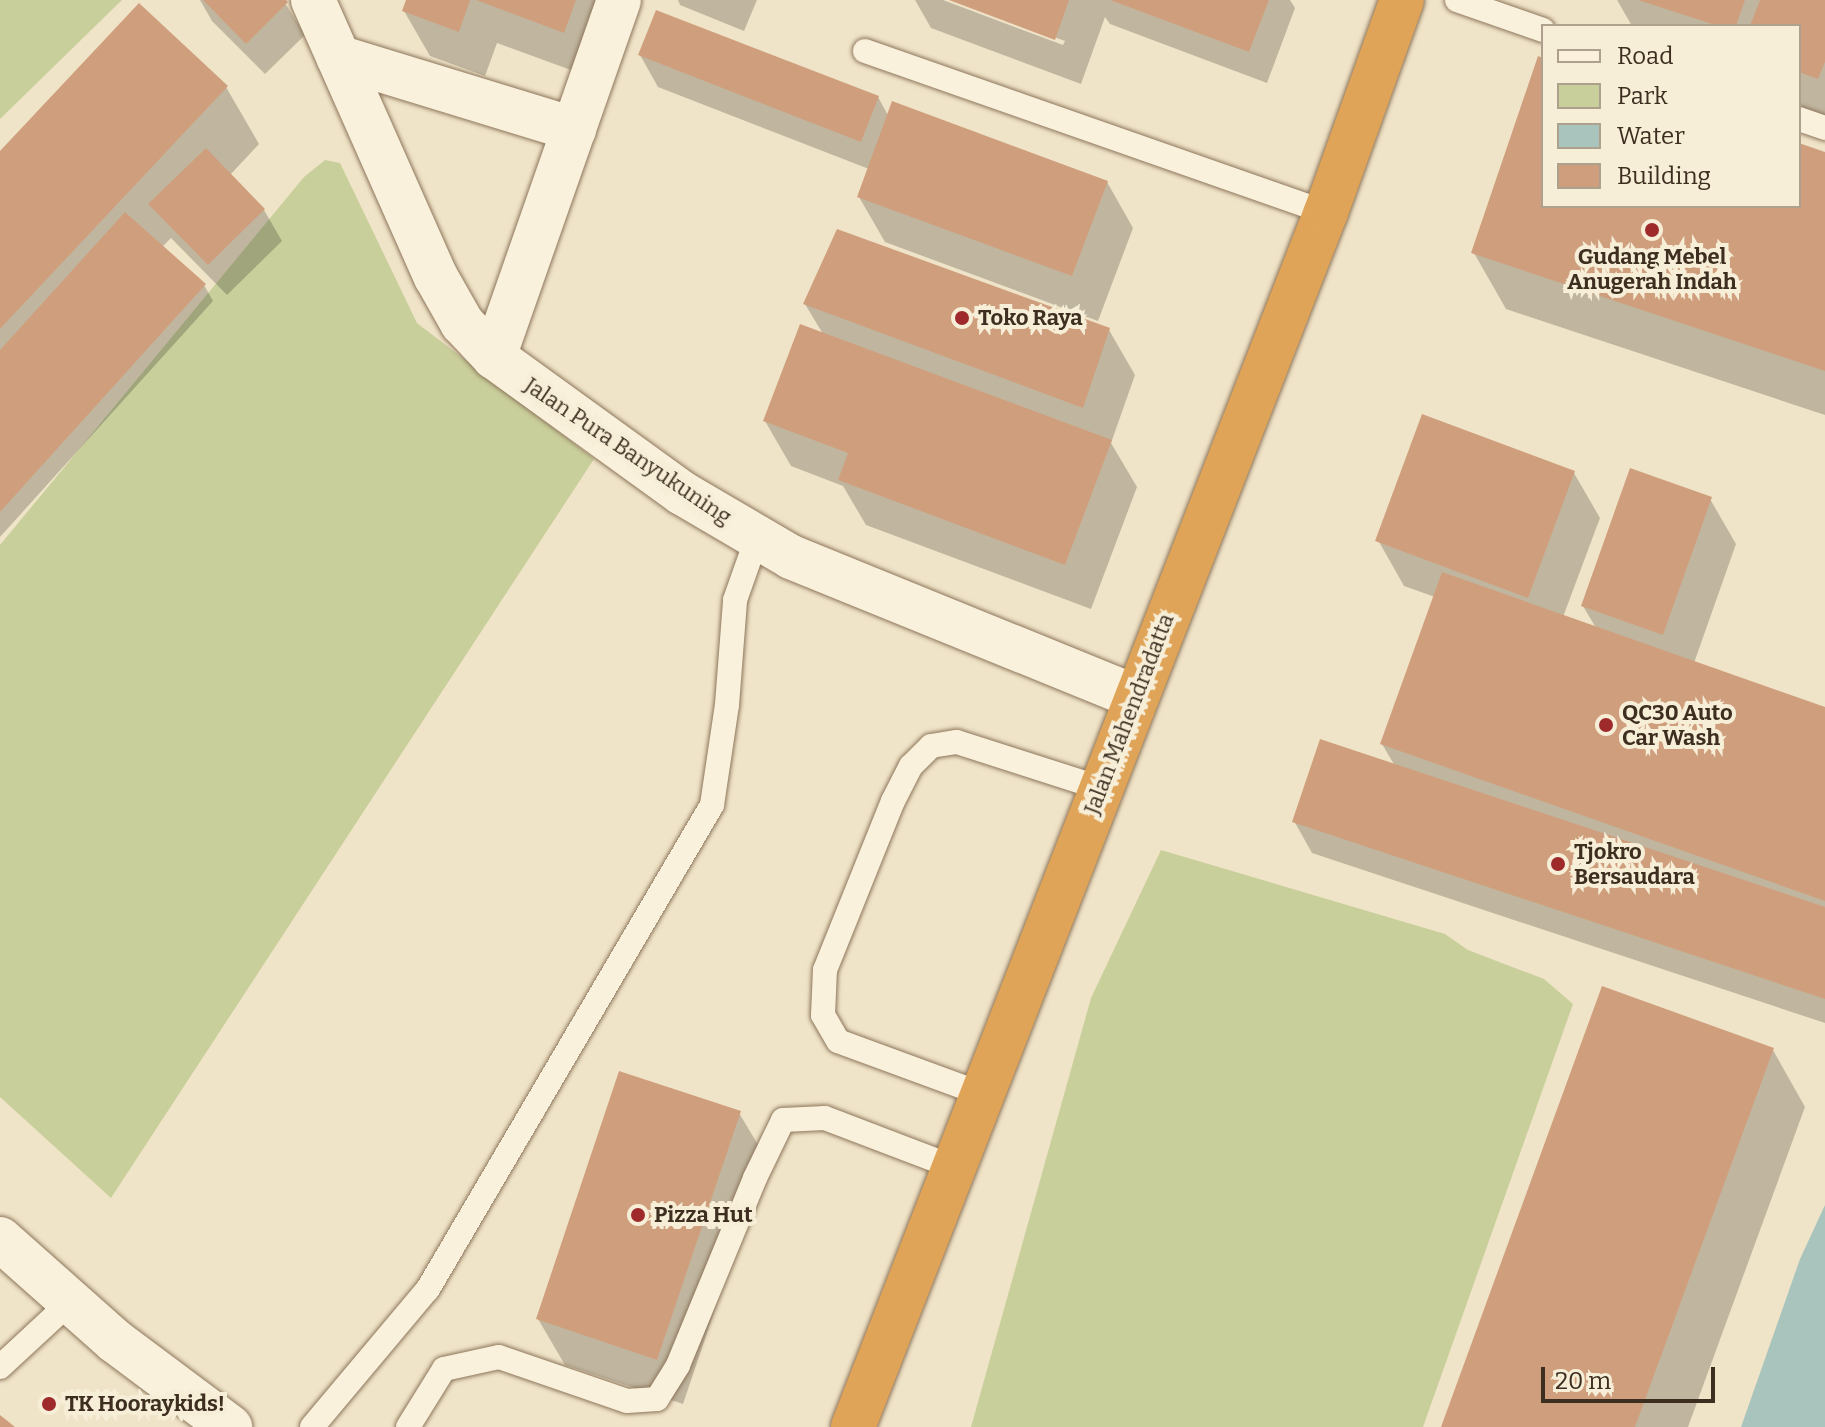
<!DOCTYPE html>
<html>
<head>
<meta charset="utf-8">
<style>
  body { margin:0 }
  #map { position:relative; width:1825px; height:1427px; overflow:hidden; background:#f0e4c8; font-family:Bitter,serif }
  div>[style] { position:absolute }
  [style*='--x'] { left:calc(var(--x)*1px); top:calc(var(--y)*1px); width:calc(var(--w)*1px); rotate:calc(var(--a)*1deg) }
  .green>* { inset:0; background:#c9cf9b }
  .water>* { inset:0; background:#a9c4bc }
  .shadow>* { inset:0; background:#0003 }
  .building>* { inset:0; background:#cf9f7d }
  .roads { filter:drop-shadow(0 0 2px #8d765c) drop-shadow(0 0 2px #8d765c) }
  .lane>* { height:24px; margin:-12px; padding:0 12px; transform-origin:12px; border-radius:12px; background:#faf1dc }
  .street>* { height:44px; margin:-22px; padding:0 22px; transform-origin:22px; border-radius:22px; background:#faf1dc }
  .secondary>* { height:44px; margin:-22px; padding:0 22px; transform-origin:22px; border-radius:22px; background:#faf1dc }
  .highway>* { height:44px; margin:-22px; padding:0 22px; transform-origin:22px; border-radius:22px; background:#e0a458 }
  .dots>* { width:22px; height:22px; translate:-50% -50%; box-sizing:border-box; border:4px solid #f7eed8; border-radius:50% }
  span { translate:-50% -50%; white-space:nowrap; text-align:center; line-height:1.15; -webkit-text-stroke:8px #f7eed8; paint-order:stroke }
  .poi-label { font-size:22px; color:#3d2e20; font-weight:700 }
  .left { translate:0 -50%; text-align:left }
  .street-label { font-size:22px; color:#3d2e20 }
  .legend { position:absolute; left:1541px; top:24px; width:260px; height:184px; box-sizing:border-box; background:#f7eed8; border:2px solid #ada18e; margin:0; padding:10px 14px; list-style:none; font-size:24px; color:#3d2e20 }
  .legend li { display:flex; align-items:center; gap:16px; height:40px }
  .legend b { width:40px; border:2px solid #ada18e }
  .scale { position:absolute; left:1541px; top:1367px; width:174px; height:36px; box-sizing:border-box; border:4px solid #3d2e20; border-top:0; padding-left:10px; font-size:24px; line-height:28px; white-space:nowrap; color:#3d2e20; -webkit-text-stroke:6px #f7eed8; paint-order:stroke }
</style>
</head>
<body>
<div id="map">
  <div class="green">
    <i style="clip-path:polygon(0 0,122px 0,0 119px)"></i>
    <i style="clip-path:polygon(325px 160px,340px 163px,417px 323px,594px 459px,111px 1198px,0 1097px,0 545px,304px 177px)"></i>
    <i style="clip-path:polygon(1161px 850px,1445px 934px,1468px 950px,1544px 979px,1573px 1004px,1423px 1427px,971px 1427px,1091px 998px)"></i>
  </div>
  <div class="water">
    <i style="clip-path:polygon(1825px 1205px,1825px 1427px,1741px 1427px,1800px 1259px)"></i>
  </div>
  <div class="shadow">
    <i style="clip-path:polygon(200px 0,283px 0,305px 35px,265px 74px,212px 21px)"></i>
    <i style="clip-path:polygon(408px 0,619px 0,590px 77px,497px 43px,485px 76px,430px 56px,404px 11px)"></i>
    <i style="clip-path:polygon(678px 0,757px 0,744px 31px,680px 5px)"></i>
    <i style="clip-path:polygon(915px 0,943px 0,1063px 45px,1065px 41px,954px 0,1290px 0,1295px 8px,1267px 83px,1110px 24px,1105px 17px,1081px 84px,931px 28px)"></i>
    <i style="clip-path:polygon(1617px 0,1825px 0,1825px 116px,1799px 106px,1799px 26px,1632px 26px)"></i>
    <i style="clip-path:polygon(640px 55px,878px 97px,889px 117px,1107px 182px,1133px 228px,1098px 321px,885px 242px,859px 197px,869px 169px,658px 87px)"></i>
    <i style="clip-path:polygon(1543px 60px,1543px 206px,1799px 206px,1799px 145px,1825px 154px,1825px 415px,1506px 309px,1474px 253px)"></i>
    <i style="clip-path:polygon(226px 87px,259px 144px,230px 175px,264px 210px,282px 241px,227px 295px,171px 238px,162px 247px,204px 285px,213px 301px,0 537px,0 154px)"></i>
    <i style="clip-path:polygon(805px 304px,1109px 330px,1135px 375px,1111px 443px,1137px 487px,1091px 609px,866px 525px,843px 486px,791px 466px,765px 421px,823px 334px)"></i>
    <i style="clip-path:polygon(1574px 473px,1600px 518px,1563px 617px,1596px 628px,1583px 606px,1710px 499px,1736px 544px,1694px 663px,1825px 709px,1825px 1023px,1312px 853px,1294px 821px,1395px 766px,1382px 744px,1435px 597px,1404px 586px,1378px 540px)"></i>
    <i style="clip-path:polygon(1773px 1050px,1805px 1107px,1688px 1427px,1443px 1427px)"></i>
    <i style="clip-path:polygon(739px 1113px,766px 1158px,683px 1404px,565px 1365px,538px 1319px)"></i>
  </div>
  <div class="building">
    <i style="clip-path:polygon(203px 0,286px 0,288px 2px,246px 44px)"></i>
    <i style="clip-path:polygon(406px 0,470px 0,459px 32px,402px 11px)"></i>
    <i style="clip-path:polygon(476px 0,576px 0,564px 33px)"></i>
    <i style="clip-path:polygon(949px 0,1069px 0,1055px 40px)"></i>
    <i style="clip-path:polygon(1110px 0,1269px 0,1249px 52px)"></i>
    <i style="clip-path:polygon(1638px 0,1745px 0,1736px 26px,1718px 26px)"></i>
    <i style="clip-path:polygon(1760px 0,1825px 0,1825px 62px,1818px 79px,1799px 72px,1799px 26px,1750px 26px)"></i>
    <i style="clip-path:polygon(139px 3px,228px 86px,0 329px,0 151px)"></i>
    <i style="clip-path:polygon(656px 10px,879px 96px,861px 142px,638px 55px)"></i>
    <i style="clip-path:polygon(1538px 56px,1543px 58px,1543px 206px,1799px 206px,1799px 143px,1825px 152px,1825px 371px,1471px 253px)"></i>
    <i style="clip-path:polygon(892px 101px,1108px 181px,1072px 276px,857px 197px)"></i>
    <i style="clip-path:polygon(206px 148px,265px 209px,208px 265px,148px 204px)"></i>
    <i style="clip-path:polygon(125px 212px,206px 284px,0 512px,0 350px)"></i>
    <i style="clip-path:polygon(837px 229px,1110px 328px,1083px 408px,803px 304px)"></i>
    <i style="clip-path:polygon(800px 324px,1112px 440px,1065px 565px,838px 480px,848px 453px,763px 421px)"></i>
    <i style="clip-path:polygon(1422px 414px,1575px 471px,1528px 598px,1375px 541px)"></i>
    <i style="clip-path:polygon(1630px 468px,1712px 497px,1663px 635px,1581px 606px)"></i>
    <i style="clip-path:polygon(1442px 572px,1825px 707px,1825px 901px,1380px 744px)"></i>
    <i style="clip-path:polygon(1320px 739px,1825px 907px,1825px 999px,1292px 822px)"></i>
    <i style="clip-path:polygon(1602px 986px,1774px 1048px,1635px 1427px,1441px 1427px)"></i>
    <i style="clip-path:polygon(619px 1071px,741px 1111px,657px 1360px,536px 1319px)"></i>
    <i style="clip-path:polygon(0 1415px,15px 1427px,0 1427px)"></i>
  </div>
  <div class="roads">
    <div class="lane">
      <i style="--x:1457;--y:0;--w:91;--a:19.2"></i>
      <i style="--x:865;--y:51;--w:488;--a:19.3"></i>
      <i style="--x:1799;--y:119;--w:28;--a:19"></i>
      <i style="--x:982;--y:1094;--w:153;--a:-159.8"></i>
      <i style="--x:838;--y:1041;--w:30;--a:-120"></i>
      <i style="--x:823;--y:1015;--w:45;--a:-87.5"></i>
      <i style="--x:825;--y:970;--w:182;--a:-68.1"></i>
      <i style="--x:893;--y:801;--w:39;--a:-63"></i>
      <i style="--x:911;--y:766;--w:28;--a:-45"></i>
      <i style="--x:931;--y:746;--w:26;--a:-9"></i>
      <i style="--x:957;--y:742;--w:150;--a:17.8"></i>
      <i style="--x:0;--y:1367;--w:94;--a:-42.8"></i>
      <i style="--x:312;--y:1427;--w:180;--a:-50"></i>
      <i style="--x:428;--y:1289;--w:561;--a:-59.6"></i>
      <i style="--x:712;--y:805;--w:101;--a:-81.5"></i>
      <i style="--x:727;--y:705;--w:105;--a:-85.6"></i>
      <i style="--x:735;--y:600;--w:66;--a:-70.5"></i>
      <i style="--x:408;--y:1427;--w:68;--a:-58.2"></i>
      <i style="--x:444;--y:1369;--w:56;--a:-12.3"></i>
      <i style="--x:499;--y:1357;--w:135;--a:19"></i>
      <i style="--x:627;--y:1401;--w:30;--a:-4"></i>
      <i style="--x:657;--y:1399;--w:40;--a:-58"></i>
      <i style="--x:678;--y:1365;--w:202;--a:-67.6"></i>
      <i style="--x:755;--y:1178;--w:64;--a:-64.2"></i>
      <i style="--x:783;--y:1120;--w:42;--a:-2.7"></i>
      <i style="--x:825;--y:1118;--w:137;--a:20.9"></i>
    </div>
    <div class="street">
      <i style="--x:313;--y:0;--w:303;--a:66.1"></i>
      <i style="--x:436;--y:277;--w:53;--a:60.5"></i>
      <i style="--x:462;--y:323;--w:47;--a:46.7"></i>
      <i style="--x:494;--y:357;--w:232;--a:35.9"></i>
      <i style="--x:682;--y:493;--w:126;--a:30.4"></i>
      <i style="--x:791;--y:557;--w:371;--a:22.1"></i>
      <i style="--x:338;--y:57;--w:247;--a:17"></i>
      <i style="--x:494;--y:357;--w:378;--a:-70.7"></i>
    </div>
    <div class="secondary">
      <i style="--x:0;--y:1239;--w:154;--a:41.6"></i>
      <i style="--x:115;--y:1341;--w:144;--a:36.8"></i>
    </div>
    <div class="highway">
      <i style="--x:853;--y:1427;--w:1304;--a:-68.73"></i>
      <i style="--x:1326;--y:212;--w:225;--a:-70.3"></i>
    </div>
  </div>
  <div class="dots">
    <i style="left:1652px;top:230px;background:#9e2a2b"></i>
    <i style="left:962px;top:318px;background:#9e2a2b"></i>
    <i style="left:1606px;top:725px;background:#9e2a2b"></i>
    <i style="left:1558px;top:864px;background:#9e2a2b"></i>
    <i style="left:638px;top:1215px;background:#9e2a2b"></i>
    <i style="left:49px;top:1404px;background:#9e2a2b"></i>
  </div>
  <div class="poi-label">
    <span style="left:1652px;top:269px">Gudang Mebel<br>Anugerah Indah</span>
    <span class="left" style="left:978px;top:318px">Toko Raya</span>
    <span class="left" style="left:1622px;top:725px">QC30 Auto<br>Car Wash</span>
    <span class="left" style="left:1574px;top:864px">Tjokro<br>Bersaudara</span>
    <span class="left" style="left:654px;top:1215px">Pizza Hut</span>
    <span class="left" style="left:65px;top:1404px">TK Hooraykids!</span>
  </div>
  <div class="street-label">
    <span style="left:628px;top:451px;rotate:34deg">Jalan Pura Banyukuning</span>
    <span style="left:1129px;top:714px;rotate:-69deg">Jalan Mahendradatta</span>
  </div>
  <ul class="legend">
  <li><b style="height:10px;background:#faf1dc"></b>Road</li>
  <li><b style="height:22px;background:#c9cf9b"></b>Park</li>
  <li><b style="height:22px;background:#a9c4bc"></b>Water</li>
  <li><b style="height:22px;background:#cf9f7d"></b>Building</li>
  </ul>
  <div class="scale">20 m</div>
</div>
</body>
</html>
